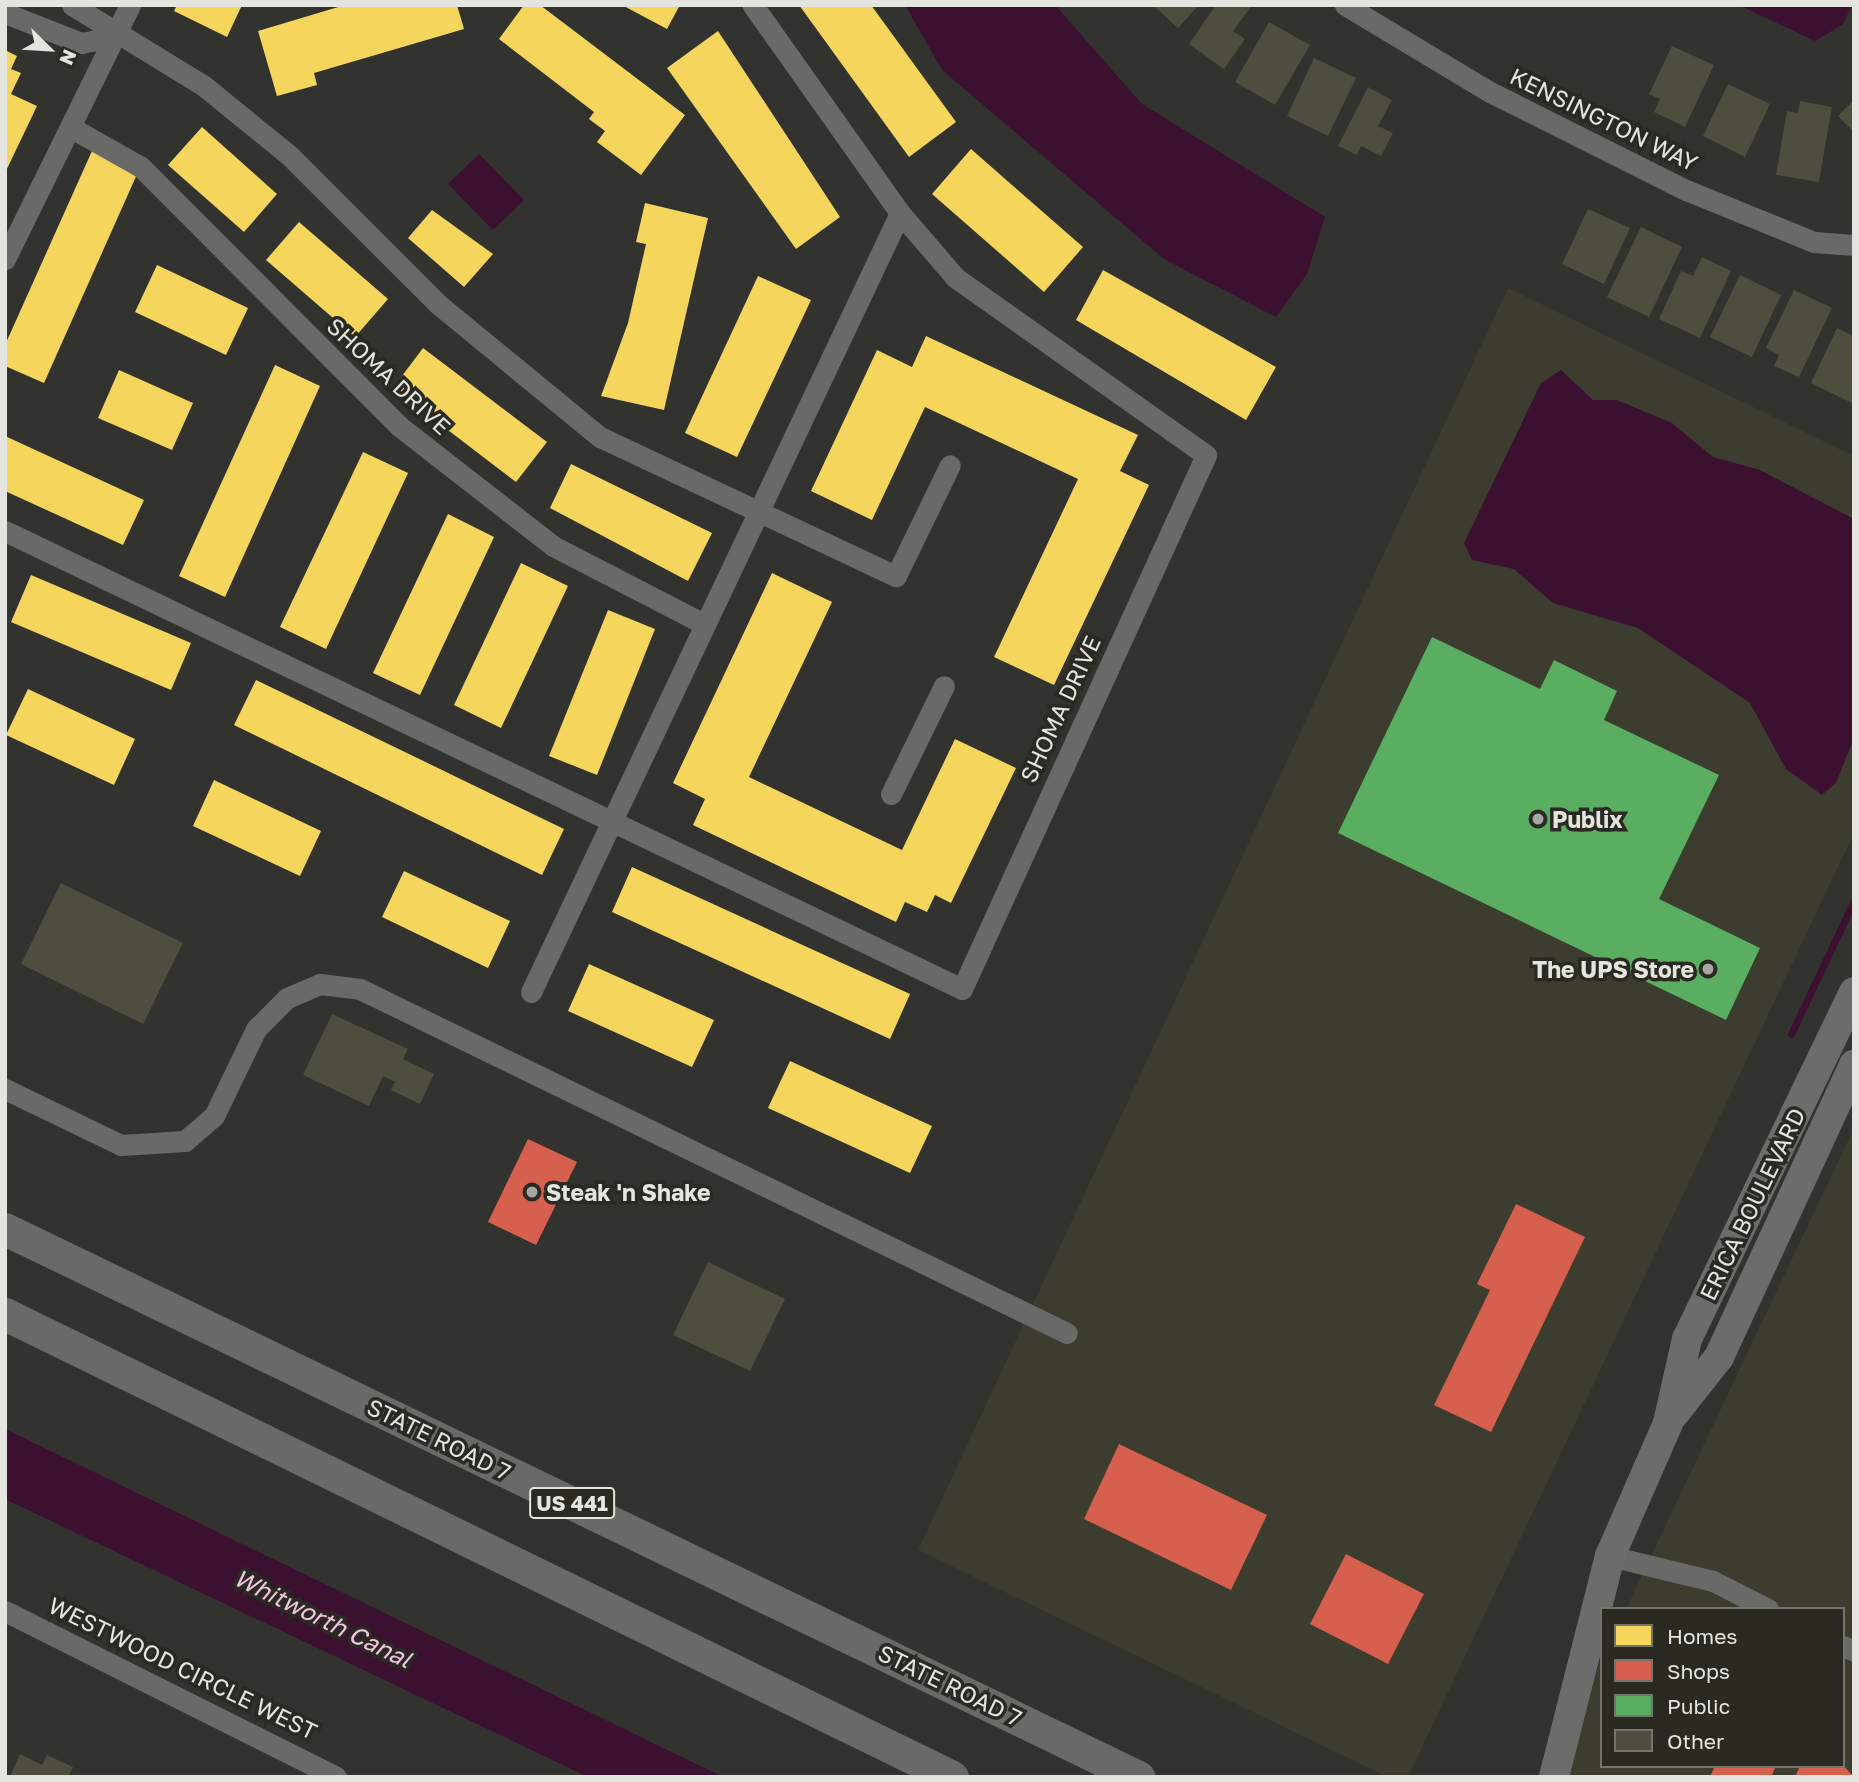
<!DOCTYPE html>
<html>
<head>
<meta charset="utf-8">
<style>
  body { margin:0 }
  #map { position:relative; width:1859px; height:1782px; overflow:hidden; background:#32322e; font-family:"Golos Text",sans-serif }
  div>[style] { position:absolute }
  [style*='--x'] { left:calc(var(--x)*1px); top:calc(var(--y)*1px); width:calc(var(--w)*1px); rotate:calc(var(--a)*1deg) }
  .built>* { inset:0; background:#3c3c2f }
  .water>* { inset:0; background:#3c1030 }
  .homes>* { inset:0; background:#f6d55c }
  .shops>* { inset:0; background:#d6604d }
  .public>* { inset:0; background:#5aae61 }
  .stream>* { height:7px; margin:-3.5px; padding:0 3.5px; transform-origin:3.5px; border-radius:3.5px; background:#3c1030 }
  .building>* { inset:0; background:#4e4e3e }
  .street>* { height:21px; margin:-10.5px; padding:0 10.5px; transform-origin:10.5px; border-radius:10.5px; background:#696967 }
  .secondary>* { height:30px; margin:-15px; padding:0 15px; transform-origin:15px; border-radius:15px; background:#6c6c6a }
  .primary>* { height:33px; margin:-16.5px; padding:0 16.5px; transform-origin:16.5px; border-radius:16.5px; background:#696967 }
  .dots>* { width:19px; height:19px; translate:-50% -50%; box-sizing:border-box; border:4px solid #2a2a22; border-radius:50% }
  span { translate:-50% -50%; white-space:nowrap; text-align:center; line-height:1.15; -webkit-text-stroke:7px #2a2a22; paint-order:stroke }
  .shield-label span { padding:2px 5px; background:#2a2a22; border:2px solid; border-radius:5px; -webkit-text-stroke-width:0 }
  .shield-label { font-size:21px; color:#e5e5e0; font-weight:700 }
  .street-label { font-size:23px; color:#e5e5e0 }
  .poi-label { font-size:23px; color:#e5e5e0; font-weight:700 }
  .left { translate:0 -50%; text-align:left }
  .right { translate:-100% -50%; text-align:right }
  .water-label { font-size:24px; color:#f5c3e3; font-style:italic }
  .frame { position:absolute; inset:0; border:7px solid #e5e5e0; pointer-events:none }
  .legend { position:absolute; left:1600px; top:1607px; width:245px; height:161px; box-sizing:border-box; background:#2a2a22; border:2px solid #75756e; margin:0; padding:9px 12px; list-style:none; font-size:21px; color:#e5e5e0 }
  .legend li { display:flex; align-items:center; gap:14px; height:35px }
  .legend b { width:35px; border:2px solid #75756e }
  .north { position:absolute; left:14px; top:14px; width:70px; height:70px; -webkit-text-stroke:5px #2a2a22; paint-order:stroke; rotate:114deg; font-size:19px; font-weight:700; line-height:28px; text-align:center; color:#e5e5e0 }
  .north::after { content:''; display:block; margin:auto; width:24px; height:32px; background:#e5e5e0; clip-path:polygon(50% 0,100% 100%,50% 72%,0 100%) }
</style>
</head>
<body>
<div id="map">
  <div class="built">
    <i style="clip-path:polygon(1508px 288px,1854px 456px,1854px 833px,1408px 1777px,1387px 1777px,918px 1550px)"></i>
    <i style="clip-path:polygon(1854px 1128px,1854px 1777px,1546px 1777px,1602px 1659px,1602px 1766px,1843px 1766px,1843px 1609px,1626px 1609px)"></i>
  </div>
  <div class="water">
    <i style="clip-path:polygon(905px 5px,1055px 5px,1142px 104px,1325px 217px,1307px 274px,1276px 317px,1164px 259px,942px 70px)"></i>
    <i style="clip-path:polygon(1739px 5px,1852px 5px,1843px 24px,1815px 41px)"></i>
    <i style="clip-path:polygon(479px 154px,524px 200px,493px 230px,448px 184px)"></i>
    <i style="clip-path:polygon(1561px 370px,1593px 400px,1617px 400px,1672px 423px,1713px 457px,1760px 470px,1854px 519px,1854px 738px,1836px 783px,1822px 795px,1786px 769px,1750px 703px,1638px 628px,1553px 603px,1514px 569px,1472px 560px,1464px 543px,1541px 383px)"></i>
    <i style="clip-path:polygon(5px 1429px,723px 1777px,588px 1777px,5px 1499px)"></i>
  </div>
  <div class="homes">
    <i style="clip-path:polygon(177px 5px,242px 5px,227px 37px,174px 11px)"></i>
    <i style="clip-path:polygon(345px 5px,457px 5px,464px 29px,314px 73px,317px 85px,277px 96px,258px 31px)"></i>
    <i style="clip-path:polygon(524px 5px,540px 5px,685px 115px,641px 175px,597px 142px,605px 131px,589px 119px,594px 112px,499px 39px)"></i>
    <i style="clip-path:polygon(622px 5px,680px 5px,667px 29px)"></i>
    <i style="clip-path:polygon(799px 5px,871px 5px,956px 122px,909px 157px)"></i>
    <i style="clip-path:polygon(718px 31px,840px 217px,796px 249px,667px 68px)"></i>
    <i style="clip-path:polygon(5px 50px,17px 56px,11px 69px,21px 73px,11px 94px,37px 106px,5px 173px)"></i>
    <i style="clip-path:polygon(202px 127px,277px 194px,244px 232px,168px 165px)"></i>
    <i style="clip-path:polygon(971px 149px,1083px 247px,1044px 292px,932px 194px)"></i>
    <i style="clip-path:polygon(92px 151px,138px 172px,44px 383px,5px 366px,5px 345px)"></i>
    <i style="clip-path:polygon(645px 203px,708px 218px,664px 410px,601px 396px,628px 323px,646px 244px,636px 242px)"></i>
    <i style="clip-path:polygon(432px 210px,493px 254px,464px 287px,408px 238px)"></i>
    <i style="clip-path:polygon(299px 222px,388px 299px,355px 337px,266px 260px)"></i>
    <i style="clip-path:polygon(157px 265px,248px 308px,226px 355px,135px 312px)"></i>
    <i style="clip-path:polygon(1103px 270px,1276px 367px,1246px 420px,1076px 320px)"></i>
    <i style="clip-path:polygon(758px 276px,811px 300px,737px 457px,685px 433px)"></i>
    <i style="clip-path:polygon(926px 336px,1138px 435px,1120px 471px,1149px 485px,1054px 685px,994px 657px,1078px 479px,925px 407px,872px 520px,811px 491px,877px 350px,912px 367px)"></i>
    <i style="clip-path:polygon(423px 348px,547px 442px,516px 482px,393px 388px)"></i>
    <i style="clip-path:polygon(275px 365px,320px 386px,225px 597px,179px 576px)"></i>
    <i style="clip-path:polygon(119px 370px,193px 403px,172px 450px,98px 418px)"></i>
    <i style="clip-path:polygon(5px 436px,144px 500px,123px 545px,5px 491px)"></i>
    <i style="clip-path:polygon(363px 452px,408px 473px,326px 649px,280px 627px)"></i>
    <i style="clip-path:polygon(571px 464px,712px 533px,688px 581px,550px 508px)"></i>
    <i style="clip-path:polygon(448px 514px,494px 537px,420px 695px,373px 673px)"></i>
    <i style="clip-path:polygon(521px 563px,568px 586px,501px 728px,454px 705px)"></i>
    <i style="clip-path:polygon(772px 573px,832px 602px,749px 777px,902px 850px,955px 739px,1016px 768px,951px 903px,935px 895px,927px 912px,905px 902px,896px 922px,693px 825px,705px 799px,673px 783px)"></i>
    <i style="clip-path:polygon(31px 575px,191px 643px,171px 690px,11px 622px)"></i>
    <i style="clip-path:polygon(608px 610px,655px 629px,597px 775px,549px 756px)"></i>
    <i style="clip-path:polygon(256px 680px,564px 829px,542px 875px,234px 725px)"></i>
    <i style="clip-path:polygon(28px 689px,135px 739px,114px 785px,6px 735px)"></i>
    <i style="clip-path:polygon(214px 780px,321px 831px,300px 876px,193px 826px)"></i>
    <i style="clip-path:polygon(632px 867px,910px 994px,890px 1039px,612px 912px)"></i>
    <i style="clip-path:polygon(404px 871px,510px 921px,488px 968px,382px 917px)"></i>
    <i style="clip-path:polygon(589px 964px,714px 1020px,692px 1067px,568px 1011px)"></i>
    <i style="clip-path:polygon(790px 1061px,932px 1126px,910px 1173px,768px 1108px)"></i>
  </div>
  <div class="shops">
    <i style="clip-path:polygon(528px 1139px,577px 1162px,536px 1245px,488px 1222px)"></i>
    <i style="clip-path:polygon(1516px 1204px,1585px 1237px,1491px 1432px,1434px 1405px,1490px 1290px,1477px 1284px)"></i>
    <i style="clip-path:polygon(1119px 1444px,1267px 1515px,1231px 1590px,1084px 1519px)"></i>
    <i style="clip-path:polygon(1346px 1554px,1424px 1594px,1388px 1664px,1310px 1624px)"></i>
    <i style="clip-path:polygon(1843px 1765px,1854px 1777px,1795px 1777px,1800px 1766px)"></i>
    <i style="clip-path:polygon(1715px 1766px,1776px 1766px,1771px 1777px,1710px 1777px)"></i>
  </div>
  <div class="public">
    <i style="clip-path:polygon(1432px 637px,1540px 689px,1554px 660px,1617px 691px,1604px 720px,1719px 775px,1659px 899px,1760px 948px,1726px 1020px,1338px 833px)"></i>
  </div>
  <div class="stream">
    <i style="--x:1791;--y:1034;--w:147;--a:-64.7"></i>
  </div>
  <div class="building">
    <i style="clip-path:polygon(1153px 5px,1199px 5px,1178px 28px)"></i>
    <i style="clip-path:polygon(1216px 5px,1251px 7px,1233px 31px,1245px 39px,1224px 69px,1189px 44px)"></i>
    <i style="clip-path:polygon(1269px 22px,1310px 45px,1275px 105px,1235px 82px)"></i>
    <i style="clip-path:polygon(1672px 46px,1714px 65px,1685px 127px,1654px 112px,1660px 99px,1649px 94px)"></i>
    <i style="clip-path:polygon(1314px 58px,1356px 78px,1328px 136px,1287px 116px)"></i>
    <i style="clip-path:polygon(1728px 84px,1770px 104px,1745px 157px,1703px 136px)"></i>
    <i style="clip-path:polygon(1368px 87px,1392px 100px,1378px 126px,1393px 133px,1381px 156px,1361px 146px,1357px 155px,1338px 146px)"></i>
    <i style="clip-path:polygon(1854px 100px,1854px 132px,1838px 116px)"></i>
    <i style="clip-path:polygon(1800px 101px,1832px 107px,1819px 182px,1776px 175px,1787px 111px,1798px 113px)"></i>
    <i style="clip-path:polygon(1588px 209px,1630px 228px,1604px 284px,1562px 264px)"></i>
    <i style="clip-path:polygon(1641px 227px,1682px 247px,1649px 317px,1607px 297px)"></i>
    <i style="clip-path:polygon(1702px 257px,1731px 271px,1700px 338px,1659px 319px,1681px 271px,1693px 276px)"></i>
    <i style="clip-path:polygon(1740px 275px,1781px 295px,1752px 357px,1710px 337px)"></i>
    <i style="clip-path:polygon(1794px 290px,1832px 308px,1799px 377px,1774px 366px,1779px 355px,1766px 348px)"></i>
    <i style="clip-path:polygon(1837px 328px,1854px 336px,1852px 403px,1811px 383px)"></i>
    <i style="clip-path:polygon(61px 883px,183px 943px,143px 1024px,21px 964px)"></i>
    <i style="clip-path:polygon(332px 1014px,408px 1049px,403px 1059px,434px 1074px,420px 1104px,391px 1090px,395px 1082px,383px 1076px,369px 1106px,303px 1075px)"></i>
    <i style="clip-path:polygon(708px 1262px,785px 1299px,750px 1371px,673px 1335px)"></i>
    <i style="clip-path:polygon(20px 1754px,42px 1765px,47px 1755px,73px 1767px,68px 1777px,10px 1777px)"></i>
  </div>
  <div class="street">
    <i style="--x:72;--y:5;--w:155;--a:31.5"></i>
    <i style="--x:204;--y:86;--w:109;--a:39.1"></i>
    <i style="--x:289;--y:155;--w:211;--a:45"></i>
    <i style="--x:438;--y:304;--w:210;--a:39.4"></i>
    <i style="--x:600;--y:437;--w:327;--a:25.2"></i>
    <i style="--x:896;--y:576;--w:123;--a:-64.1"></i>
    <i style="--x:1345;--y:5;--w:169;--a:31"></i>
    <i style="--x:1490;--y:92;--w:219;--a:26.6"></i>
    <i style="--x:1686;--y:190;--w:138;--a:22.1"></i>
    <i style="--x:1814;--y:242;--w:40;--a:4.3"></i>
    <i style="--x:5;--y:13;--w:82;--a:21.5"></i>
    <i style="--x:81;--y:43;--w:36;--a:-11"></i>
    <i style="--x:70;--y:127;--w:81;--a:29.4"></i>
    <i style="--x:141;--y:167;--w:366;--a:45.1"></i>
    <i style="--x:399;--y:426;--w:195;--a:37.9"></i>
    <i style="--x:553;--y:546;--w:170;--a:27.3"></i>
    <i style="--x:5;--y:259;--w:283;--a:-63.8"></i>
    <i style="--x:5;--y:531;--w:1061;--a:25.57"></i>
    <i style="--x:962;--y:989;--w:587;--a:-65.44"></i>
    <i style="--x:1206;--y:455;--w:308;--a:-144.7"></i>
    <i style="--x:955;--y:277;--w:84;--a:-130.7"></i>
    <i style="--x:900;--y:213;--w:255;--a:-125.3"></i>
    <i style="--x:891;--y:794;--w:120;--a:-63.9"></i>
    <i style="--x:531;--y:992;--w:862;--a:-64.65"></i>
    <i style="--x:5;--y:1089;--w:129;--a:25.8"></i>
    <i style="--x:121;--y:1145;--w:64;--a:-3.6"></i>
    <i style="--x:185;--y:1141;--w:38;--a:-41"></i>
    <i style="--x:214;--y:1116;--w:97;--a:-64.2"></i>
    <i style="--x:256;--y:1029;--w:44;--a:-45"></i>
    <i style="--x:287;--y:998;--w:36;--a:-23"></i>
    <i style="--x:320;--y:984;--w:40;--a:7.1"></i>
    <i style="--x:360;--y:989;--w:786;--a:25.95"></i>
    <i style="--x:1610;--y:1556;--w:106;--a:13.6"></i>
    <i style="--x:1713;--y:1581;--w:62;--a:27"></i>
    <i style="--x:5;--y:1611;--w:370;--a:26.6"></i>
    <i style="--x:1843;--y:1646;--w:12;--a:24"></i>
  </div>
  <div class="secondary">
    <i style="--x:1674;--y:1414;--w:73;--a:-51.7"></i>
    <i style="--x:1719;--y:1357;--w:322;--a:-65.2"></i>
    <i style="--x:1554;--y:1777;--w:228;--a:-75.8"></i>
    <i style="--x:1610;--y:1556;--w:145;--a:-66.4"></i>
    <i style="--x:1668;--y:1423;--w:86;--a:-77.3"></i>
    <i style="--x:1687;--y:1339;--w:385;--a:-64.3"></i>
  </div>
  <div class="primary">
    <i style="--x:5;--y:1229;--w:1259;--a:25.81"></i>
    <i style="--x:5;--y:1314;--w:1054;--a:26.05"></i>
  </div>
  <div class="dots">
    <i style="left:1538px;top:819px;background:#a6a6a2"></i>
    <i style="left:1708px;top:969px;background:#a6a6a2"></i>
    <i style="left:532px;top:1192px;background:#a6a6a2"></i>
  </div>
  <div class="shield-label">
    <span style="left:572px;top:1503px">US 441</span>
  </div>
  <div class="street-label">
    <span style="left:1604px;top:119px;rotate:26deg">KENSINGTON WAY</span>
    <span style="left:389px;top:376px;rotate:43deg">SHOMA DRIVE</span>
    <span style="left:1060px;top:709px;rotate:-65deg">SHOMA DRIVE</span>
    <span style="left:1752px;top:1204px;rotate:-64deg">ERICA BOULEVARD</span>
    <span style="left:439px;top:1439px;rotate:26deg">STATE ROAD 7</span>
    <span style="left:183px;top:1668px;rotate:26deg">WESTWOOD CIRCLE WEST</span>
    <span style="left:950px;top:1685px;rotate:26deg">STATE ROAD 7</span>
  </div>
  <div class="poi-label">
    <span class="left" style="left:1552px;top:819px">Publix</span>
    <span class="right" style="left:1694px;top:969px">The UPS Store</span>
    <span class="left" style="left:546px;top:1192px">Steak 'n Shake</span>
  </div>
  <div class="water-label">
    <span style="left:323px;top:1618px;rotate:26deg">Whitworth Canal</span>
  </div>
  <div class="frame"></div>
  <ul class="legend">
  <li><b style="height:19px;background:#f6d55c"></b>Homes</li>
  <li><b style="height:19px;background:#d6604d"></b>Shops</li>
  <li><b style="height:19px;background:#5aae61"></b>Public</li>
  <li><b style="height:19px;background:#4e4e3e"></b>Other</li>
  </ul>
  <div class="north">N</div>
</div>
</body>
</html>
